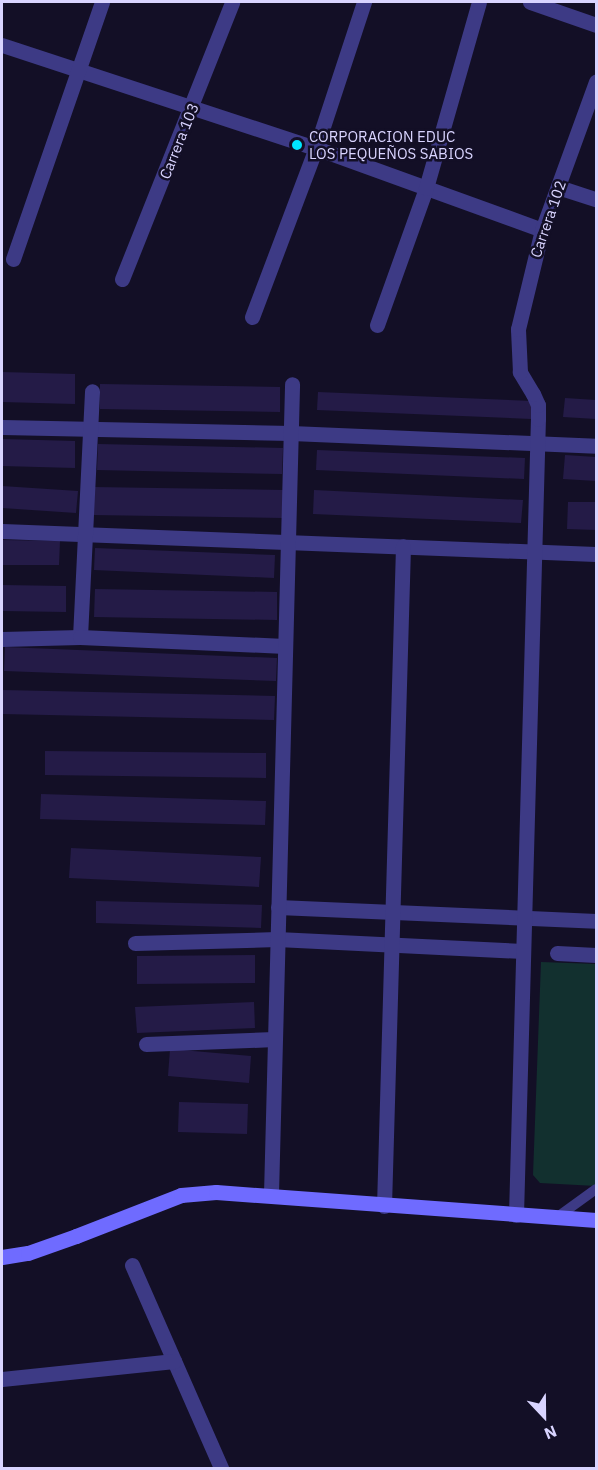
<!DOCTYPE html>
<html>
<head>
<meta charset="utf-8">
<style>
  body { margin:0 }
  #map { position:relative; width:598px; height:1470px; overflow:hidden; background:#130f26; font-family:"IBM Plex Sans",sans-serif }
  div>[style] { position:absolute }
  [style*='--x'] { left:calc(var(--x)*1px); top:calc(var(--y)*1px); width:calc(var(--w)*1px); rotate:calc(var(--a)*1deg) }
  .green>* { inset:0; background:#12302f }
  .building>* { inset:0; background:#241b47 }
  .lane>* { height:10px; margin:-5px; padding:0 5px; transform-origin:5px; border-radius:5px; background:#3d3a85 }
  .street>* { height:15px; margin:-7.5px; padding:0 7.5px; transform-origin:7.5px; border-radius:7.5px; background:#3d3a85 }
  .secondary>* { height:15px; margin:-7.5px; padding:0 7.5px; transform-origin:7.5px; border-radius:7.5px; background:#6f6bff }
  .dots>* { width:16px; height:16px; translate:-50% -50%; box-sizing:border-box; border:3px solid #130f26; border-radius:50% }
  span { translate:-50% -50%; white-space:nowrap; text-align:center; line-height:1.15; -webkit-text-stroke:5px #130f26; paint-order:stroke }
  .poi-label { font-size:15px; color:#d9d4ff }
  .left { translate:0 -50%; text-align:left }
  .street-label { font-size:15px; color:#d9d4ff }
  .frame { position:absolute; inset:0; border:3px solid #d9d4ff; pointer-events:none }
  .north { position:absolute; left:514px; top:1386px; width:60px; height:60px; -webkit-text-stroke:4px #130f26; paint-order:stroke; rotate:158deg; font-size:16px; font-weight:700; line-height:24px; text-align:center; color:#d9d4ff }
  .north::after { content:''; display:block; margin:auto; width:21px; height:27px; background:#d9d4ff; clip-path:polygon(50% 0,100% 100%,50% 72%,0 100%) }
</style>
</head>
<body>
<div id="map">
  <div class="green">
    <i style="clip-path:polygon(541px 962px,596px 964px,596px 1186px,540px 1183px,533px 1175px)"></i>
  </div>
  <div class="building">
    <i style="clip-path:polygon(2px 372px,75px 374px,75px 404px,2px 402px)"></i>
    <i style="clip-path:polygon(100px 384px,280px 387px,280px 412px,100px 409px)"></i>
    <i style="clip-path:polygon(318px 392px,532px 401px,531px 419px,317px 410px)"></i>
    <i style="clip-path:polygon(565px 398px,596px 400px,596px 419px,563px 417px)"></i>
    <i style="clip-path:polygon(2px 439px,75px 441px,75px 468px,2px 466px)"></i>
    <i style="clip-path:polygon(98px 444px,283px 448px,282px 474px,97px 470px)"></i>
    <i style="clip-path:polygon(317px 450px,525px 458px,524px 479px,316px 470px)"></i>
    <i style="clip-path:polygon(565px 455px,596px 457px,596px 481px,563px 479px)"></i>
    <i style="clip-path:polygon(2px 486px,78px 491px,76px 513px,2px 508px)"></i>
    <i style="clip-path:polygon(93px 487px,284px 490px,283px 518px,92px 515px)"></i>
    <i style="clip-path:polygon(314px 490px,523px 500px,521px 523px,313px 514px)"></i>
    <i style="clip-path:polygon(568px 502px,596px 502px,596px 530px,567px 529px)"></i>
    <i style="clip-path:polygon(2px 540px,60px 541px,59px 565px,2px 565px)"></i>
    <i style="clip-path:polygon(95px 548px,275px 555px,274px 578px,94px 570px)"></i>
    <i style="clip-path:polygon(2px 585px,66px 586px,66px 612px,2px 611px)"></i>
    <i style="clip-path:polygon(95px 589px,277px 592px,277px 620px,94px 617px)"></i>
    <i style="clip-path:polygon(5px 647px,277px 658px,276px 681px,4px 671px)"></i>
    <i style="clip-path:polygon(2px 690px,275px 696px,274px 720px,2px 714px)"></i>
    <i style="clip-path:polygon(45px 751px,266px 753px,266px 778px,45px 775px)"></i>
    <i style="clip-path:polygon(41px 794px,266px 801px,265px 825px,40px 819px)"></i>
    <i style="clip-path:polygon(71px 848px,261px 857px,259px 887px,69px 878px)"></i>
    <i style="clip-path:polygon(96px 901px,262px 905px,261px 928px,96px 923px)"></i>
    <i style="clip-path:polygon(255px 955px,255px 983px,137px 984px,137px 956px)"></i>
    <i style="clip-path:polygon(254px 1002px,255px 1028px,137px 1033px,135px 1007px)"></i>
    <i style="clip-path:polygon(170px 1049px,251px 1056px,249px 1083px,168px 1076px)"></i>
    <i style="clip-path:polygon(179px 1102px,248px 1104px,247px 1134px,178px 1132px)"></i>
  </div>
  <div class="lane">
    <i style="--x:556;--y:1218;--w:49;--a:-35.9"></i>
  </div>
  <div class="street">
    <i style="--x:530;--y:2;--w:70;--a:19.2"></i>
    <i style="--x:2;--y:45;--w:330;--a:18.2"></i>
    <i style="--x:316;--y:148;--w:240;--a:19.9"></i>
    <i style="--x:558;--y:187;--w:40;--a:18"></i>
    <i style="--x:13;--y:259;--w:272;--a:-70.9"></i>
    <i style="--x:122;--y:279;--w:298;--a:-68.3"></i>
    <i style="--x:252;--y:317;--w:181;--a:-69.3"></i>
    <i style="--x:316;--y:148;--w:154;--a:-71.8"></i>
    <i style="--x:377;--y:325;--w:145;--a:-70.3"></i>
    <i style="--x:426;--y:188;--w:193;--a:-74.1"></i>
    <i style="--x:2;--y:427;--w:289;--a:1.2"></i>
    <i style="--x:291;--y:433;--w:305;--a:2.4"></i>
    <i style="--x:2;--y:531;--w:594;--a:2.22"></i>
    <i style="--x:80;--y:637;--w:246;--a:-87.2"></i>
    <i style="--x:2;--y:639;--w:78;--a:-1.5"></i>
    <i style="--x:80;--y:637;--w:205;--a:2.5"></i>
    <i style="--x:278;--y:907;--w:318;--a:2.5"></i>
    <i style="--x:135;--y:943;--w:142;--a:-1.6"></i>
    <i style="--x:277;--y:939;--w:246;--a:2.8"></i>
    <i style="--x:557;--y:953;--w:39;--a:3"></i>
    <i style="--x:146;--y:1044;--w:128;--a:-2.2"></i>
    <i style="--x:271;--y:1194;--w:810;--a:-88.51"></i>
    <i style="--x:384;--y:1206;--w:660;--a:-88.35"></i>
    <i style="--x:516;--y:1215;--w:796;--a:-88.42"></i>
    <i style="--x:538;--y:419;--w:14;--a:-90"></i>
    <i style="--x:538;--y:405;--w:12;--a:-114"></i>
    <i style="--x:533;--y:394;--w:26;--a:-121"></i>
    <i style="--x:520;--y:372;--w:43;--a:-92.7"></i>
    <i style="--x:518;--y:329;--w:102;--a:-76.4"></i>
    <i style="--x:542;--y:230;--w:158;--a:-70"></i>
    <i style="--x:132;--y:1265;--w:222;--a:66.3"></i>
    <i style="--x:2;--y:1379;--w:173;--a:-6"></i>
  </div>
  <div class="secondary">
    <i style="--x:2;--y:1257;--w:26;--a:-9"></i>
    <i style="--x:28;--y:1253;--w:51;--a:-19.5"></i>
    <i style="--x:76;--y:1236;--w:113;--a:-21.3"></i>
    <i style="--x:181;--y:1195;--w:35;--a:-5"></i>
    <i style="--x:216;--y:1192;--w:381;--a:4.2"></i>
  </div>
  <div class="dots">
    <i style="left:297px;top:145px;background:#00e5ff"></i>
  </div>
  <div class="poi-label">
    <span class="left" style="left:309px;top:145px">CORPORACION EDUC<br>LOS PEQUEÑOS SABIOS</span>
  </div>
  <div class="street-label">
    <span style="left:179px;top:141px;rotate:-68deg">Carrera 103</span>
    <span style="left:548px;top:219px;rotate:-71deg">Carrera 102</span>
  </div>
  <div class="frame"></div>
  <div class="north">N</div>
</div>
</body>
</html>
